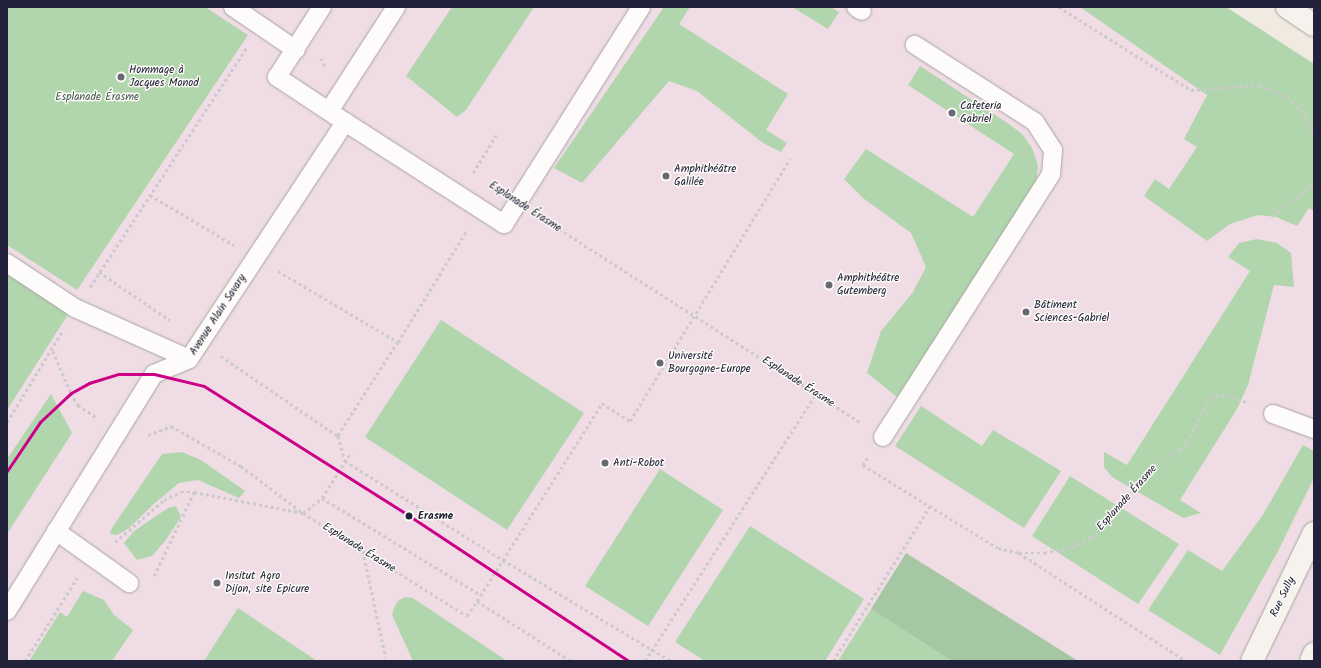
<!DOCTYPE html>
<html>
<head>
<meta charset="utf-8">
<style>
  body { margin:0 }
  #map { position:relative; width:1321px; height:668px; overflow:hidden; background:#f1eae0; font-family:Kalam,sans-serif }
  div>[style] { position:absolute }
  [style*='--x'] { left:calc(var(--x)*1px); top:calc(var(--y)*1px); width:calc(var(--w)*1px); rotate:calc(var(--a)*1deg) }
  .built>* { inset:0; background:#efdce4 }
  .green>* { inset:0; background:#b1d6ad }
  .forest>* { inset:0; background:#a5c7a3 }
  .path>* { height:2.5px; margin-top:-1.25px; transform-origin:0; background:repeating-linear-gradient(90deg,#cccaca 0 3px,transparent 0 6px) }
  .roads { filter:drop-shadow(0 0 1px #a8a4a2) drop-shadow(0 0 1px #a8a4a2) }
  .service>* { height:18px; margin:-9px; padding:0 9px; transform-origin:9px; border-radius:9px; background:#fdfcfa }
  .secondary>* { height:22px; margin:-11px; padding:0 11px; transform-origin:11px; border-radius:11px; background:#f6f2ed }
  .tram-1>* { height:3px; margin:-1.5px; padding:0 1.5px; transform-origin:1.5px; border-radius:1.5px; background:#c08 }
  .dots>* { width:11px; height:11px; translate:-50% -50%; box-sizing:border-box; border:2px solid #fdfcf7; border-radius:50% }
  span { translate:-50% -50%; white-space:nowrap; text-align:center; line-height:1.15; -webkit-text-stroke:3px #fdfcf7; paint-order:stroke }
  .poi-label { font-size:11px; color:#22223b }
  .left { translate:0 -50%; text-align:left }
  .park-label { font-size:11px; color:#425b54 }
  .street-label { font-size:11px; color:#22223b }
  .stop-label { font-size:11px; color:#22223b; font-weight:700 }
  .frame { position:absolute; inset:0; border:8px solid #22223b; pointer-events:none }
</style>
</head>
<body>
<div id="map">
  <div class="built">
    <i style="clip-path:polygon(7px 7px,1226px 7px,1314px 64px,1314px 661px,7px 661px)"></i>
  </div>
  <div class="green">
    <i style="clip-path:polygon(7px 7px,205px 7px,248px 35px,77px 290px,7px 245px)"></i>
    <i style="clip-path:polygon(452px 7px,534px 7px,466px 110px,457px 117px,406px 76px)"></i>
    <i style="clip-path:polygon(664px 7px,690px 7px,679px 24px,788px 94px,766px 130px,787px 143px,781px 152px,763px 143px,697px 91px,669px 81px,582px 183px,554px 168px)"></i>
    <i style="clip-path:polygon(792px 7px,831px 7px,839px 12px,828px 29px)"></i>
    <i style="clip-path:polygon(1080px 7px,1226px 7px,1314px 64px,1314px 211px,1309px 208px,1297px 226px,1276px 217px,1258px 215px,1230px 224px,1207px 241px,1144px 196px,1155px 179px,1169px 189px,1197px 147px,1184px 139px,1207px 95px)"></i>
    <i style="clip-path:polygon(920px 66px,1009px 124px,1023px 135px,1032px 148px,1038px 165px,1036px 185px,897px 397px,867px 373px,881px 331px,913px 292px,926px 267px,911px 233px,863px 198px,844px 179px,866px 149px,973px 217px,1014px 154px,908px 85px)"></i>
    <i style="clip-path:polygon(1257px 239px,1277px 243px,1291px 253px,1294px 287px,1274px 285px,1248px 385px,1237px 409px,1180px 500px,1201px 513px,1183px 518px,1112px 477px,1104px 467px,1104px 452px,1127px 465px,1250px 271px,1228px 257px,1239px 243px)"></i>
    <i style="clip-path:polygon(7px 274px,69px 313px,7px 410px)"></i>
    <i style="clip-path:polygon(441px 320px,584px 413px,507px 530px,365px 437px)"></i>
    <i style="clip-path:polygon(51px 394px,72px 433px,7px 534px,7px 459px)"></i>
    <i style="clip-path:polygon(921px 406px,982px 446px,993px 430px,1061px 471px,1024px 528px,895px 446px)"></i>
    <i style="clip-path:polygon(1303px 445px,1314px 451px,1314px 478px,1277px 553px,1220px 655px,1148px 610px,1188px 550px,1222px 571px,1262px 516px)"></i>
    <i style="clip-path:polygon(182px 452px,201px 460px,245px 491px,239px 498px,198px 480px,179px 483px,156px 502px,129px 528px,117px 535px,110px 534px,112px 528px,162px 454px)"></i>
    <i style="clip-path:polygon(660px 469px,723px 510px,648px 626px,585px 586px)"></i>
    <i style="clip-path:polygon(1070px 476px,1179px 544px,1138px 604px,1032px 536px)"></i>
    <i style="clip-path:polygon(176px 506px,181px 517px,165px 541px,152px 556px,137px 560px,124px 543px,134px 531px,168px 508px)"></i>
    <i style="clip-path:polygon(750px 526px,864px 599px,825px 661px,705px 661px,675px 642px)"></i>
    <i style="clip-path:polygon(83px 591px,104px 600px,114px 615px,133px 630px,112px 661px,29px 661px,60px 612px,67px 617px)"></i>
    <i style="clip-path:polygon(405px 597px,413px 598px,507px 661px,413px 661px,392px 615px,394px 608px,398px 601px)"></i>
    <i style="clip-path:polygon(238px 608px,317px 661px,204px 661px)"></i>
    <i style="clip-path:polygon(871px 609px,952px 661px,838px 661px)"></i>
  </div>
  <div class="forest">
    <i style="clip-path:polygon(906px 553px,1078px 661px,952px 661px,871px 609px)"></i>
  </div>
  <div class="path">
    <i style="--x:1059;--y:7;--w:156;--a:32.2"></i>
    <i style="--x:1191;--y:90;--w:68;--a:-4.2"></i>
    <i style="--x:1259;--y:85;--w:31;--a:22"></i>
    <i style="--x:1288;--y:97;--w:26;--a:47"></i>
    <i style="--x:1306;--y:116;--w:21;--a:67"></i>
    <i style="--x:321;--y:58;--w:10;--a:61"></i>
    <i style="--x:1306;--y:116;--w:9;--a:27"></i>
    <i style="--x:473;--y:173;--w:44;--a:-58.8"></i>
    <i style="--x:150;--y:195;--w:98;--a:30.8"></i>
    <i style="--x:539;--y:216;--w:383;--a:32.7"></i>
    <i style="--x:1272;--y:216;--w:53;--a:-37.3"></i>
    <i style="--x:278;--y:271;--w:139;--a:30.6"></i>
    <i style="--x:398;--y:342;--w:132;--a:-58.4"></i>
    <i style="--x:99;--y:272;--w:86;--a:34.1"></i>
    <i style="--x:90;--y:287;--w:287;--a:-56.8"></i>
    <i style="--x:398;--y:342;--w:112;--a:122.6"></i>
    <i style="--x:338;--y:436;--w:26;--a:74"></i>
    <i style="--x:345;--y:461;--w:186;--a:32.1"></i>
    <i style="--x:503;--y:560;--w:196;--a:31"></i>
    <i style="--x:53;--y:351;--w:46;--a:66.8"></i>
    <i style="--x:71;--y:393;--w:14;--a:60"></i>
    <i style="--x:78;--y:405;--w:22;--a:34"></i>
    <i style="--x:221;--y:356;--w:142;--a:34.4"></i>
    <i style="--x:7;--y:422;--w:108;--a:-58.7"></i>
    <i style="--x:148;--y:435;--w:25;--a:-21"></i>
    <i style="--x:171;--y:426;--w:81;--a:29.7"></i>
    <i style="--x:241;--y:466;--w:78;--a:37.2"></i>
    <i style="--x:303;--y:513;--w:194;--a:32.1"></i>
    <i style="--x:467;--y:616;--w:18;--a:-56"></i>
    <i style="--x:477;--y:601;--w:112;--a:32.6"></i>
    <i style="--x:868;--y:458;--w:9;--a:126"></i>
    <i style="--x:863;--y:465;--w:158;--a:31.6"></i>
    <i style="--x:998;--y:548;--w:22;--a:13"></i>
    <i style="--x:1019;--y:553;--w:25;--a:0"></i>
    <i style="--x:1044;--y:553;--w:29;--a:-12"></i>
    <i style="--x:1072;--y:547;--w:20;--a:-27"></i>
    <i style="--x:1090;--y:538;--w:25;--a:-40"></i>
    <i style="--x:1109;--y:522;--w:55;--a:-53.1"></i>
    <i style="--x:1142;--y:478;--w:22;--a:-43"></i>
    <i style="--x:1158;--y:463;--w:26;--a:-31"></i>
    <i style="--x:1180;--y:450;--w:11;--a:-49"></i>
    <i style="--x:1187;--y:442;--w:42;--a:-63.4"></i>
    <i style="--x:1206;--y:404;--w:12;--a:-42"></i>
    <i style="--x:1215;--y:396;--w:11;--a:-5"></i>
    <i style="--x:1226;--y:395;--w:24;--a:19"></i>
    <i style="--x:322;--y:498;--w:186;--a:31.4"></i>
    <i style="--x:115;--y:542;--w:65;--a:-40.6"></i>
    <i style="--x:164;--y:500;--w:19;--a:-25"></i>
    <i style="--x:181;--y:492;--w:13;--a:0"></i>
    <i style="--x:194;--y:492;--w:111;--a:10.9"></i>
    <i style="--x:303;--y:513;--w:24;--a:-38"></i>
    <i style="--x:322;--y:498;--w:54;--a:-57.8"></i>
    <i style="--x:363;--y:551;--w:109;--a:77.9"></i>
    <i style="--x:1019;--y:553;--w:199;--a:32.9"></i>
    <i style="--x:154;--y:576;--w:93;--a:-64.5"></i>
    <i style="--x:477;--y:601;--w:234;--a:-57.7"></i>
    <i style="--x:602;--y:403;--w:33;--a:33"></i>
    <i style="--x:630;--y:421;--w:307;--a:-58.6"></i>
    <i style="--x:25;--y:661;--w:98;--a:-57.9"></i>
    <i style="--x:645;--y:661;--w:317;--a:-57.4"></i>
    <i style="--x:833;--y:661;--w:183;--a:-58"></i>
  </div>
  <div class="roads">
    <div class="service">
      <i style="--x:233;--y:7;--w:76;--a:34.3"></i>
      <i style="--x:856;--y:7;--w:7;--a:34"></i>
      <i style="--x:329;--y:111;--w:124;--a:-57.2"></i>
      <i style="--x:345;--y:122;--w:189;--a:32.7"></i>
      <i style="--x:504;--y:224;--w:257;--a:-57.7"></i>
      <i style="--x:7;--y:263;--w:82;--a:33.5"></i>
      <i style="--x:75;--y:308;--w:125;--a:24.1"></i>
      <i style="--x:1273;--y:414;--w:44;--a:20.1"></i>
      <i style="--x:883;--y:437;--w:312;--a:-57.4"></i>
      <i style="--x:1051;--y:174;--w:24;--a:-85"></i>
      <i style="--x:1053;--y:150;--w:33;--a:-123"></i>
      <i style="--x:1035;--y:122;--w:143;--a:-147.3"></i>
      <i style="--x:56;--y:531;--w:90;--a:35.5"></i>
      <i style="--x:7;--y:611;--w:279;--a:-58.2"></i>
      <i style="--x:154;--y:374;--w:38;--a:-23"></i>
      <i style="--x:189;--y:359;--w:284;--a:-56.6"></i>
      <i style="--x:345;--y:122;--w:82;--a:-146.5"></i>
      <i style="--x:277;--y:77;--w:83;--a:-57.3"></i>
    </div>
    <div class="secondary">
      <i style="--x:1287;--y:7;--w:32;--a:34"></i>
      <i style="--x:1252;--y:661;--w:142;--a:-64.2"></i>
      <i style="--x:1311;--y:661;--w:8;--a:-67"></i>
    </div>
  </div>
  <div class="tram-1">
    <i style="--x:7;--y:471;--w:59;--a:-56"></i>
    <i style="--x:40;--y:422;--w:42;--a:-43.1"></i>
    <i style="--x:71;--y:393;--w:21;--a:-29"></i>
    <i style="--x:89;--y:383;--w:31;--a:-17"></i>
    <i style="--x:119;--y:374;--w:35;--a:0"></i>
    <i style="--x:154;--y:374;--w:51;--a:13.5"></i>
    <i style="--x:204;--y:386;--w:241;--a:32.3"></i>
    <i style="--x:408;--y:515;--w:265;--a:33.5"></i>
  </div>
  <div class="dots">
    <i style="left:121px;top:77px;background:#6a6875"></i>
    <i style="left:952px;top:113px;background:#6a6875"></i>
    <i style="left:666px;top:176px;background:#6a6875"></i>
    <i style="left:829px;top:285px;background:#6a6875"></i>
    <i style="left:1026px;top:312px;background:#6a6875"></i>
    <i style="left:660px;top:363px;background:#6a6875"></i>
    <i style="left:605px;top:463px;background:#6a6875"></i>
    <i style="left:409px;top:516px;background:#22223b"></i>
    <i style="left:217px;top:583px;background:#6a6875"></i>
  </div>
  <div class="poi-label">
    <span class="left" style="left:129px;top:77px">Hommage à<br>Jacques Monod</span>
    <span class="left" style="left:960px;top:113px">Cafeteria<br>Gabriel</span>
    <span class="left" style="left:674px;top:176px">Amphithéâtre<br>Galilée</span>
    <span class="left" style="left:837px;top:285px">Amphithéâtre<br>Gutemberg</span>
    <span class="left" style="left:1034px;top:312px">Bâtiment<br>Sciences-Gabriel</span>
    <span class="left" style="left:668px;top:363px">Université<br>Bourgogne-Europe</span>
    <span class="left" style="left:613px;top:463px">Anti-Robot</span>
    <span class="left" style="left:225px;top:583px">Insitut Agro<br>Dijon, site Epicure</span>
  </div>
  <div class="park-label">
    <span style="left:97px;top:97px">Esplanade Érasme</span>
  </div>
  <div class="street-label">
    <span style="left:525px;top:207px;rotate:33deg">Esplanade Érasme</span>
    <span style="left:218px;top:315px;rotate:-57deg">Avenue Alain Savary</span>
    <span style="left:798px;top:382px;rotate:33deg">Esplanade Érasme</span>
    <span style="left:1127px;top:498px;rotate:-48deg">Esplanade Érasme</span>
    <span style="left:359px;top:548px;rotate:32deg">Esplanade Érasme</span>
    <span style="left:1283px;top:597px;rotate:-64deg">Rue Sully</span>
  </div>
  <div class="stop-label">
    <span class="left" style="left:418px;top:516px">Erasme</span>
  </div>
  <div class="frame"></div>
</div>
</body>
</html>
